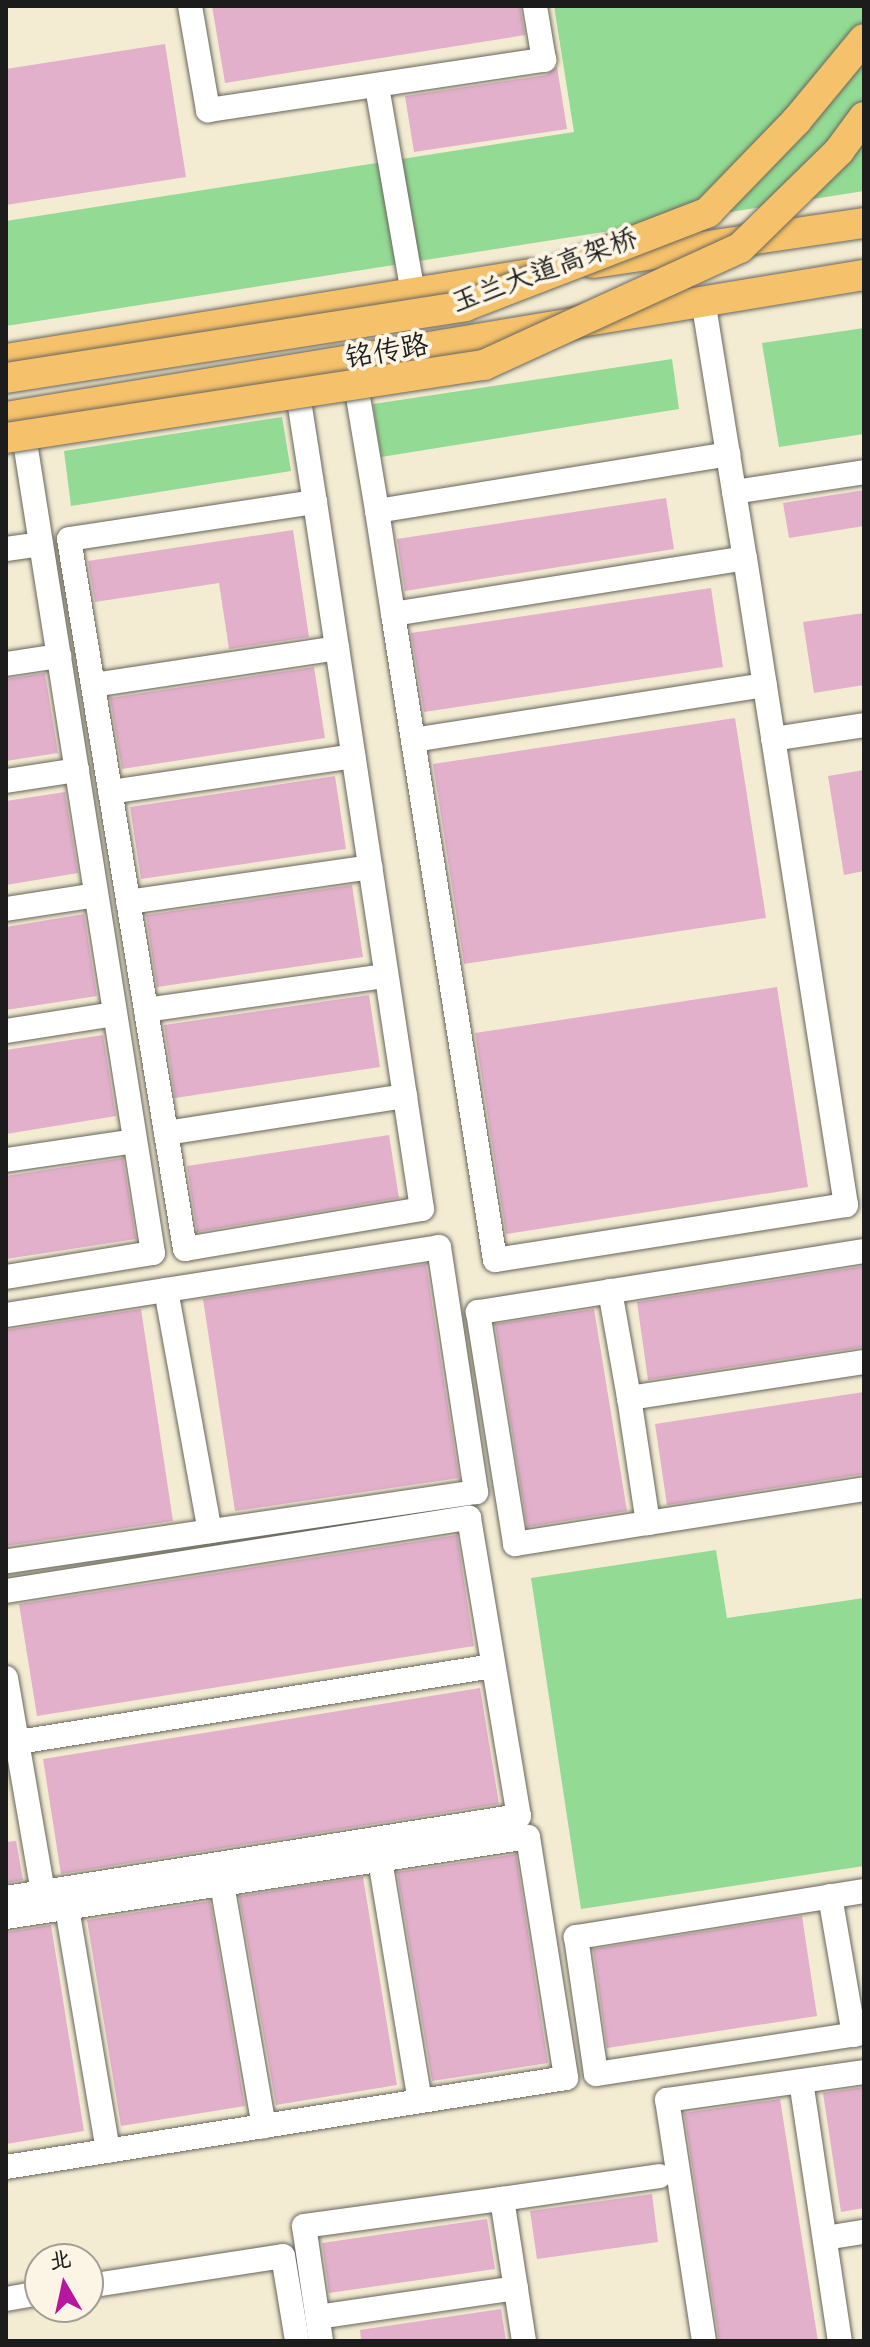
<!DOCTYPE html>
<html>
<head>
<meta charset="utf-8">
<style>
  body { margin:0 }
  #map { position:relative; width:870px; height:2347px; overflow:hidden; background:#f3ecd3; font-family:Mynerve,"LXGW WenKai TC",sans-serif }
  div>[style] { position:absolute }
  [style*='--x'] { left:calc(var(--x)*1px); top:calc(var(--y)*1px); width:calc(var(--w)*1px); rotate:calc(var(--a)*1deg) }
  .green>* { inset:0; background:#93da94 }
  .building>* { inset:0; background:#e2b0ca }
  .roads { filter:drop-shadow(0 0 2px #67655c) drop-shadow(0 0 2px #67655c) }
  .minor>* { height:24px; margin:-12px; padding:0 12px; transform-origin:12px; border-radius:12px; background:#fff }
  .major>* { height:30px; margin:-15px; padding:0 15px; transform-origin:15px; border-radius:15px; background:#f5c16b }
  .bridges { filter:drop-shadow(0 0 2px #67655c) drop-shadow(0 0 2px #67655c) }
  .major-bridge>* { height:30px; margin:-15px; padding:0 15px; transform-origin:15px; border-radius:15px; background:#f5c16b }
  span { translate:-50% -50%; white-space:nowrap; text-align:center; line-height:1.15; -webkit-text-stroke:8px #fcf5e5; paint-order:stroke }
  .street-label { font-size:28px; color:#1c1c1c }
  .frame { position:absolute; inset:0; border:8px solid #1c1c1c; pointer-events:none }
  .north { position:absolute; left:24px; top:2243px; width:80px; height:80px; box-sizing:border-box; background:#fcf5e5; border:2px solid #a29e95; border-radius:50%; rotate:351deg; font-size:22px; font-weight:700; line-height:32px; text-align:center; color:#1c1c1c }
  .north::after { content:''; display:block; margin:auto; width:28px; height:36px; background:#b5179e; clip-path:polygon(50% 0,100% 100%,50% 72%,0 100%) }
</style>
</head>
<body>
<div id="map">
  <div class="green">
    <i style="clip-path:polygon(554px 6px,864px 6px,864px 191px,6px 326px,6px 221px,574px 132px)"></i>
    <i style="clip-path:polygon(864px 328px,864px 434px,779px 447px,762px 343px)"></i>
    <i style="clip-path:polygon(672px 359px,679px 409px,381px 457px,373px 404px)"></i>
    <i style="clip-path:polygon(282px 417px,291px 471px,71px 506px,64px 451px)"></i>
    <i style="clip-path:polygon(716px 1550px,727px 1618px,864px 1598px,864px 1866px,581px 1909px,531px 1578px)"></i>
  </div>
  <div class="building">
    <i style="clip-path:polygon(212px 6px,520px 6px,525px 35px,225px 83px)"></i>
    <i style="clip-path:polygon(165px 44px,186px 177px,6px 205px,6px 69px)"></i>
    <i style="clip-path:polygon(557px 67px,567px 129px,414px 152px,405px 96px,546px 75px)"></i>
    <i style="clip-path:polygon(864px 490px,864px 526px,789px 538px,783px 503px)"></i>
    <i style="clip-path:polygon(666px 498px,674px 549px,405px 591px,397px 539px)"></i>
    <i style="clip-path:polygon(293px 530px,309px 637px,229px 649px,219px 583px,95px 602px,88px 561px)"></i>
    <i style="clip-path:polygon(711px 588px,723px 667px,424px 712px,411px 633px)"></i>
    <i style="clip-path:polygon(864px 613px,864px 685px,814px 693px,803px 622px)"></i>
    <i style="clip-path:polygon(314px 667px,325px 738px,122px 769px,110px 698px)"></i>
    <i style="clip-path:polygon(45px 673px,58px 753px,6px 761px,6px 679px)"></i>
    <i style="clip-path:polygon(735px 718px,766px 918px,464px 964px,433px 764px)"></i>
    <i style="clip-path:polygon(864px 770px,864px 871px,844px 875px,828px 776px)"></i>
    <i style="clip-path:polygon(335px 776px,346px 849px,141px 879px,130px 807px)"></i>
    <i style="clip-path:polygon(65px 792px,78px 873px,6px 885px,6px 801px)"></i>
    <i style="clip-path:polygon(352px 885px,363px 957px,157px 987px,146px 915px)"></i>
    <i style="clip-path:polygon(84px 914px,97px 996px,6px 1010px,6px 927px)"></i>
    <i style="clip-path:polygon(777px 987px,808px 1187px,506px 1234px,475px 1033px)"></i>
    <i style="clip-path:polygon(369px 995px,380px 1067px,175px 1098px,164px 1025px)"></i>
    <i style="clip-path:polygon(103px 1035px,116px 1116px,6px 1134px,6px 1050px)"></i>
    <i style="clip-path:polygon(389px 1135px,399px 1198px,197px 1232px,187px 1166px)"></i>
    <i style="clip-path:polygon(123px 1158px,136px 1239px,6px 1259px,6px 1176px)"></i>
    <i style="clip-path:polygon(426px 1264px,459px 1478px,235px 1511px,203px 1299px)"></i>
    <i style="clip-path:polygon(864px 1266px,864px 1347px,648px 1380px,637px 1302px)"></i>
    <i style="clip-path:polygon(141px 1309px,173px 1521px,6px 1546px,6px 1330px)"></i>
    <i style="clip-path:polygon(594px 1309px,627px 1511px,527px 1527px,495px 1324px)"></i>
    <i style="clip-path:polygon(864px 1392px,864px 1474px,667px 1505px,655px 1424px)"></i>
    <i style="clip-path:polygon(457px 1535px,474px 1646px,37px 1716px,19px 1604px)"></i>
    <i style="clip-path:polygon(480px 1688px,499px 1804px,61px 1874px,43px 1759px)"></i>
    <i style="clip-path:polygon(16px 1841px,23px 1880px,6px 1883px,6px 1842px)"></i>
    <i style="clip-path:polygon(516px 1854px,548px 2063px,432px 2081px,397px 1872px)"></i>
    <i style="clip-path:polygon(363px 1877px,397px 2085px,276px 2105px,239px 1896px)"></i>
    <i style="clip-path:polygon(210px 1901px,245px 2106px,121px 2126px,87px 1920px)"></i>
    <i style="clip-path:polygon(802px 1916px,817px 2016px,607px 2048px,593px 1949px)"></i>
    <i style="clip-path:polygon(51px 1925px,84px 2131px,6px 2144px,6px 1932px)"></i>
    <i style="clip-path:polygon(864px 2087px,864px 2208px,841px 2212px,823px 2093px)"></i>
    <i style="clip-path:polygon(780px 2099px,818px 2341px,719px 2341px,684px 2113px)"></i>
    <i style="clip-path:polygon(652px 2194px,658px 2242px,537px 2259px,530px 2211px)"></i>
    <i style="clip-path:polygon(487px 2219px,495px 2269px,329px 2293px,322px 2243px)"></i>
    <i style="clip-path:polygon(501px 2309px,506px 2341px,361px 2341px,360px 2330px)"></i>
  </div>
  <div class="roads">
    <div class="minor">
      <i style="--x:190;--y:6;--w:106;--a:80.2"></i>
      <i style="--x:208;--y:110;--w:340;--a:-8.5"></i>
      <i style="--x:544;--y:60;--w:55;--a:-99.5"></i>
      <i style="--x:377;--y:87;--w:209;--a:80.1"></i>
      <i style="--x:703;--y:300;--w:261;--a:80.8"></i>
      <i style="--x:745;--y:558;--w:655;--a:81.13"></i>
      <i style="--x:846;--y:1205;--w:355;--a:171.1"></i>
      <i style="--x:495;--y:1260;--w:654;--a:-98.97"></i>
      <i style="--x:393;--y:614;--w:356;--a:-9"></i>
      <i style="--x:353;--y:367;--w:146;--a:80.5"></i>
      <i style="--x:295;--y:375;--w:129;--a:81.1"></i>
      <i style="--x:315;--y:502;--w:715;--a:81.39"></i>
      <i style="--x:422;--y:1209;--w:240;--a:170.4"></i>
      <i style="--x:185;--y:1249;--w:719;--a:-99.28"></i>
      <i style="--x:69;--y:539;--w:249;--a:-8.6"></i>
      <i style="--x:734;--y:492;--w:132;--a:-8.7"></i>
      <i style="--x:6;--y:549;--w:35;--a:-8"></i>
      <i style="--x:393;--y:614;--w:104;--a:-98.8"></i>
      <i style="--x:377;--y:511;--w:356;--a:-9.2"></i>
      <i style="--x:6;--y:664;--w:54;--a:-8.6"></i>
      <i style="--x:93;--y:685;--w:247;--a:-8.6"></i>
      <i style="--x:773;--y:739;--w:92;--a:-8.7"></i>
      <i style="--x:413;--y:740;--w:356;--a:-8.9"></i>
      <i style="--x:6;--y:781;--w:72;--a:-8.8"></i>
      <i style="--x:110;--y:792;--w:246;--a:-8.4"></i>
      <i style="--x:128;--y:902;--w:245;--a:-8.2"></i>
      <i style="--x:6;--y:909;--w:91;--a:-8.8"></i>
      <i style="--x:146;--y:1010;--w:242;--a:-8.1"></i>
      <i style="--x:6;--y:1031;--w:110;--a:-8.9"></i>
      <i style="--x:166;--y:1133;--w:242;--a:-8.8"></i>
      <i style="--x:6;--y:1160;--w:130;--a:-8.4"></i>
      <i style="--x:864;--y:1251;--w:391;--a:171"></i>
      <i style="--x:478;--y:1312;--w:235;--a:80.9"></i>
      <i style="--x:515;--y:1544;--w:135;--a:-9"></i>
      <i style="--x:648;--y:1523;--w:126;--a:-98.6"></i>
      <i style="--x:629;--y:1398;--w:238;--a:-8.7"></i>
      <i style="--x:6;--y:1277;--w:149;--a:-9.3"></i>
      <i style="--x:153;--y:1253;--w:846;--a:-98.97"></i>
      <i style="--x:166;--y:1290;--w:245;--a:79.7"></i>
      <i style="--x:610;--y:1291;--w:109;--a:79.9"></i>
      <i style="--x:6;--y:1315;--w:438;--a:-8.9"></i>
      <i style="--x:439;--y:1247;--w:248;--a:81.4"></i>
      <i style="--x:476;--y:1492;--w:475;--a:171.6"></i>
      <i style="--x:648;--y:1523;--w:219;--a:-8.9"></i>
      <i style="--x:6;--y:1591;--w:469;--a:-9"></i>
      <i style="--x:469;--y:1518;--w:302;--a:80.5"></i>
      <i style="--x:519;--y:1816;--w:520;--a:170.92"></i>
      <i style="--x:6;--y:1678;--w:217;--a:80.2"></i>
      <i style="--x:6;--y:1744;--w:493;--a:-9.1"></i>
      <i style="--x:380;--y:1860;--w:244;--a:80.6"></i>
      <i style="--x:222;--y:1884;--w:246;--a:80.2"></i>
      <i style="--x:864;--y:1891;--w:292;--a:170.9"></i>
      <i style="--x:576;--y:1937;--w:138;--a:81.7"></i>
      <i style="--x:596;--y:2074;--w:271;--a:-8.7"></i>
      <i style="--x:830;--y:1896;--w:141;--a:80.2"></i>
      <i style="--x:67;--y:1908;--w:246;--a:80.4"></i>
      <i style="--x:6;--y:1917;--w:528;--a:-8.71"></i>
      <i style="--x:528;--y:1837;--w:244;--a:81"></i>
      <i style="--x:566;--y:2078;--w:567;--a:170.97"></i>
      <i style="--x:801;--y:2081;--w:263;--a:81.5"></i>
      <i style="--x:502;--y:2199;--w:159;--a:-8.3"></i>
      <i style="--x:825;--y:2238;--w:39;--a:-9"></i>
      <i style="--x:88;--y:2286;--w:197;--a:-8.7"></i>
      <i style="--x:283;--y:2256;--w:86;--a:80.6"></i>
      <i style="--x:6;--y:2299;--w:35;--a:-10"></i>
      <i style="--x:318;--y:2317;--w:200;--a:-8.3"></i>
      <i style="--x:321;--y:2341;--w:116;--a:-98.4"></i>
      <i style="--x:304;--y:2226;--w:200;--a:-7.8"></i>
      <i style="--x:502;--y:2199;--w:144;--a:81.2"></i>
      <i style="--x:704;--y:2341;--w:244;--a:-98.7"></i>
      <i style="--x:667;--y:2100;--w:199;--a:-8.1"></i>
    </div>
    <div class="major">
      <i style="--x:593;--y:263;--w:274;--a:-8.4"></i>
      <i style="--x:6;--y:359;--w:531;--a:-9.21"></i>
      <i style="--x:6;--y:417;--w:870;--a:-9.4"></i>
    </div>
  </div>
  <div class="bridges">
    <div class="major-bridge">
      <i style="--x:6;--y:378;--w:465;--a:-8.9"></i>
      <i style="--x:465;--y:306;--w:261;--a:-21.1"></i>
      <i style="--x:708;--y:212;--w:128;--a:-45.9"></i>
      <i style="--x:797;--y:120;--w:105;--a:-50.4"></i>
      <i style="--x:6;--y:438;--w:484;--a:-8.7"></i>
      <i style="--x:484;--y:365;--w:281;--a:-24.6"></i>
      <i style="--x:740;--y:248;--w:139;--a:-44.4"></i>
      <i style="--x:839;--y:151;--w:42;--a:-53.7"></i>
    </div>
  </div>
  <div class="street-label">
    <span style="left:545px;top:272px;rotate:-20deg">玉兰大道高架桥</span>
    <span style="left:387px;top:353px;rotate:-10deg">铭传路</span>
  </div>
  <div class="frame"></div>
  <div class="north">北</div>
</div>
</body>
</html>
